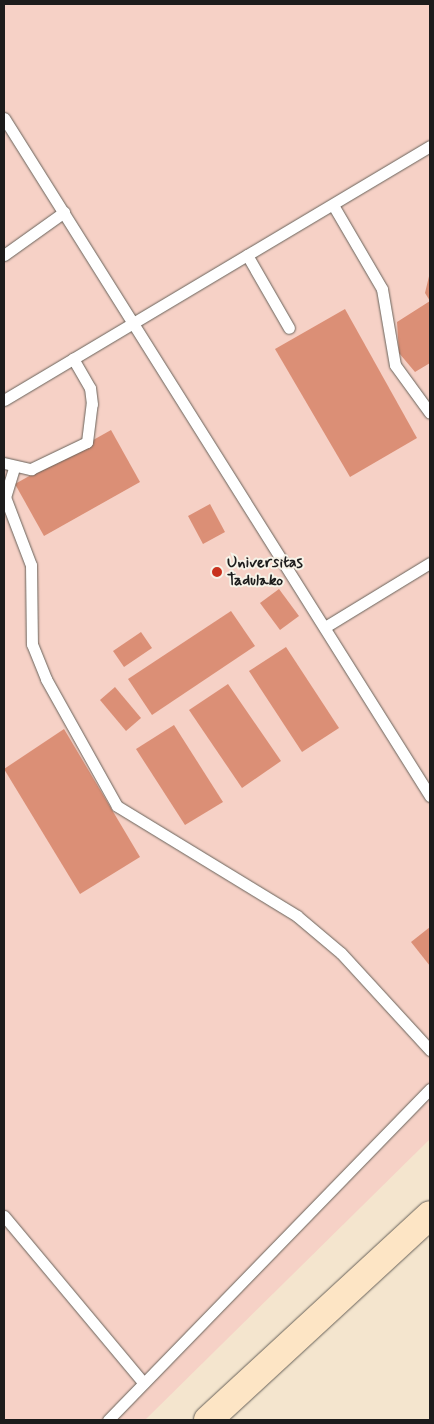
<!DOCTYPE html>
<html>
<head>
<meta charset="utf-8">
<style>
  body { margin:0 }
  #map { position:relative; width:434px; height:1424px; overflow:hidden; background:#f4e5ce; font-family:Mynerve,sans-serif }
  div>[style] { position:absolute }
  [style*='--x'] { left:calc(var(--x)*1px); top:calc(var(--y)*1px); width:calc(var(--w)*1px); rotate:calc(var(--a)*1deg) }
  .built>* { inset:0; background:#f6d1c6 }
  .building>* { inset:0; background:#db8f76 }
  .roads { filter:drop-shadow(0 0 1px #68625a) drop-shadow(0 0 1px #68625a) }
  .lane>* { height:11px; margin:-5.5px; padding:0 5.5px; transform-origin:5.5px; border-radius:5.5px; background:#fff }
  .secondary>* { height:28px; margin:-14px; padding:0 14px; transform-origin:14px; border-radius:14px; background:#fde5c5 }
  .dots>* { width:14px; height:14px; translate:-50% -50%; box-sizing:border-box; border:2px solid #f7f3e8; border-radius:50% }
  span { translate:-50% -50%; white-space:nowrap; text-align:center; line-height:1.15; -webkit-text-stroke:4px #f7f3e8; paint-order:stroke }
  .poi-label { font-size:16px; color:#1c1c1c; font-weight:700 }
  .left { translate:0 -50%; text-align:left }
  .frame { position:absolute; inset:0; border:5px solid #1c1c1c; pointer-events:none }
</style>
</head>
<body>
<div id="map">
  <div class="built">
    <i style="clip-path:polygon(4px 4px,430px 4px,430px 1139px,145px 1420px,4px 1420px)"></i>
  </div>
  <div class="building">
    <i style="clip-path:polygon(430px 272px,430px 363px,415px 372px,399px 353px,397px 322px,430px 301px,425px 293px)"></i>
    <i style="clip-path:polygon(345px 309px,417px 438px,350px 477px,275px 349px)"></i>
    <i style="clip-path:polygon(111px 430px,140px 482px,44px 536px,15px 484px)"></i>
    <i style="clip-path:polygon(210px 504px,225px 532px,203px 544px,188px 516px)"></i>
    <i style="clip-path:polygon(279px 589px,299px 616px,280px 630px,260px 603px)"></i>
    <i style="clip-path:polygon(231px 611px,255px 646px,152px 715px,128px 679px)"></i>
    <i style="clip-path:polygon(141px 632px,152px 648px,124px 667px,113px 651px)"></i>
    <i style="clip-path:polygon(286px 647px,339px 728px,302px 752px,249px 671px)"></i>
    <i style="clip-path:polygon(228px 684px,281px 761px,242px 788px,189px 710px)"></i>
    <i style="clip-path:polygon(115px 687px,141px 718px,126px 731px,100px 700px)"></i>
    <i style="clip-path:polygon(174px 725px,223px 802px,185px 825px,136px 749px)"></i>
    <i style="clip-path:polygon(64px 729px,140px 857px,80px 894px,4px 769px)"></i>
    <i style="clip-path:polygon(430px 927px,430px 966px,411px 942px)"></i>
  </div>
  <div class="roads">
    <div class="lane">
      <i style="--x:4;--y:118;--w:801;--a:57.86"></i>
      <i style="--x:333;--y:205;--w:97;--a:59.7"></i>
      <i style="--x:382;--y:289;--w:77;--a:80.3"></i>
      <i style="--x:395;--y:365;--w:59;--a:53.9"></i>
      <i style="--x:4;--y:255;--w:74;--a:-35.6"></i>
      <i style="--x:247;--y:255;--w:84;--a:60.1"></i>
      <i style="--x:4;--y:400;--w:496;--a:-30.8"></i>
      <i style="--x:4;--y:463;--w:28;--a:13"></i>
      <i style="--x:31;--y:469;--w:62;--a:-25.7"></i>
      <i style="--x:87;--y:442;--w:38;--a:-83"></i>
      <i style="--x:92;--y:404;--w:16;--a:-97"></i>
      <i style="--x:90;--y:388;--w:34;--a:-120"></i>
      <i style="--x:14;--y:468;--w:30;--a:107"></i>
      <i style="--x:5;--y:497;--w:73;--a:69.1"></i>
      <i style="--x:31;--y:565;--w:79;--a:89.3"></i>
      <i style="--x:32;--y:644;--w:38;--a:68"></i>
      <i style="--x:46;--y:679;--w:145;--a:60.8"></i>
      <i style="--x:117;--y:806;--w:211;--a:31.4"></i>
      <i style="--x:297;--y:916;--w:57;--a:40.1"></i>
      <i style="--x:341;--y:953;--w:132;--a:47.5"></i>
      <i style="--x:325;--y:627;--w:123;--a:-31.4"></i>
      <i style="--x:4;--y:1216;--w:217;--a:50.1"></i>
      <i style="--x:108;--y:1420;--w:462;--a:-45.8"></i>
    </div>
    <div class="secondary">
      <i style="--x:208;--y:1420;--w:302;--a:-42.7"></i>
    </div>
  </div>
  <div class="dots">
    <i style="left:217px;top:572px;background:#c8321e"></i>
  </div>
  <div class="poi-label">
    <span class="left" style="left:227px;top:572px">Universitas<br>Tadulako</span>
  </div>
  <div class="frame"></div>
</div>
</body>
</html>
